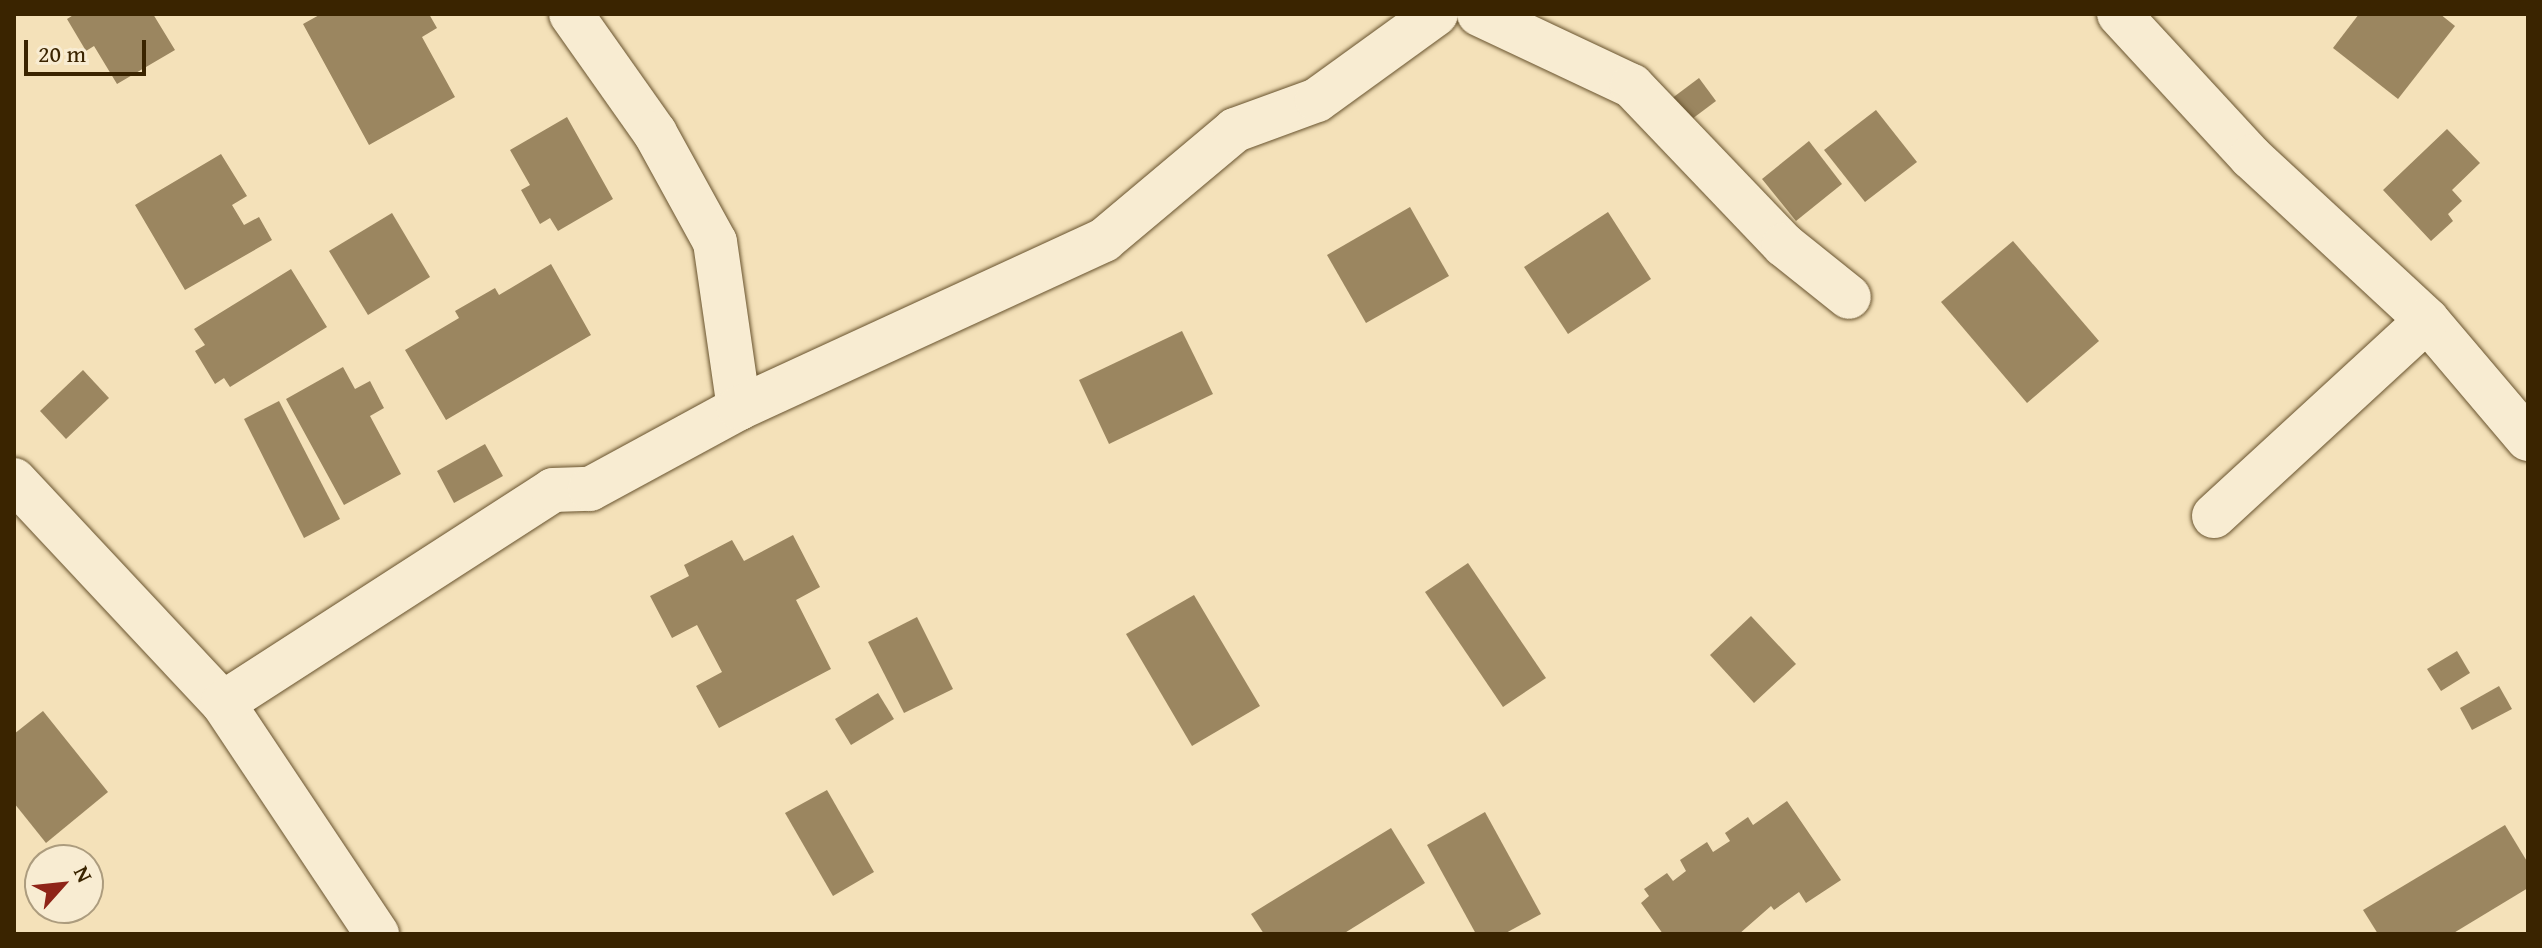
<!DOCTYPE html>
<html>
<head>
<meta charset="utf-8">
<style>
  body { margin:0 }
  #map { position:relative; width:2542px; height:948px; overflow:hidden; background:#f4e1b9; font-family:"Gentium Book Plus",serif }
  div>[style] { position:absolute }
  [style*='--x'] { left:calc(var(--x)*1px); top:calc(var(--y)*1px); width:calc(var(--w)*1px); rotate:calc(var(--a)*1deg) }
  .building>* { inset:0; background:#9b8660 }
  .roads { filter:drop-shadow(0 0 2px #68532e) drop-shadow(0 0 2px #68532e) }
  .minor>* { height:44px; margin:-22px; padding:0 22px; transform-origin:22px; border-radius:22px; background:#f8ecd2 }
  span { translate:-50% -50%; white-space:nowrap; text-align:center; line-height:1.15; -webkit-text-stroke:6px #f8ecd2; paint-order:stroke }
  .frame { position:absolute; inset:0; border:16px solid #3a2400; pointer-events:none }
  .north { position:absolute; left:24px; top:844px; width:80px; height:80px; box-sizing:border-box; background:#f8ecd2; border:2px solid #ac9c7e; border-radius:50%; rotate:63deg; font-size:22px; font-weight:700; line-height:32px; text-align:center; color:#3a2400 }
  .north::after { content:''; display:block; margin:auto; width:28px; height:36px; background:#8f2418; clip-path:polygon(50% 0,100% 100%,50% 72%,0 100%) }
  .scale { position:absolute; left:24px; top:40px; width:122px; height:36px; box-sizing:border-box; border:4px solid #3a2400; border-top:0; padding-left:10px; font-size:24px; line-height:28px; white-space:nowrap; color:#3a2400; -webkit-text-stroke:6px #f8ecd2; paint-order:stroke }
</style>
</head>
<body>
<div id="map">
  <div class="building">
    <i style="clip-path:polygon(75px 14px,153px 14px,175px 50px,117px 84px,94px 46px,86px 51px,67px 19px)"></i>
    <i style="clip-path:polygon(321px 14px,429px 14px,437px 28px,422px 37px,455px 97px,369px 145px,303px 24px)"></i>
    <i style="clip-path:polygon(2359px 14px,2440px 14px,2455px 26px,2398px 99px,2333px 48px)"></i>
    <i style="clip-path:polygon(1699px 78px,1716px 101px,1688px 122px,1671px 99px)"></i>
    <i style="clip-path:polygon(1876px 110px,1917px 162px,1865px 202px,1824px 150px)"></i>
    <i style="clip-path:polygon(567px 117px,613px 199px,558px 231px,550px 218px,540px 224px,521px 190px,530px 185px,510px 150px)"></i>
    <i style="clip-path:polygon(2447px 129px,2480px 163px,2452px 190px,2462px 201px,2448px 214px,2453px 221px,2431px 241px,2383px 190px)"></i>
    <i style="clip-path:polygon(1809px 141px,1842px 184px,1796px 221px,1762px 179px)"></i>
    <i style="clip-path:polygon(221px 154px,247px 196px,232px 205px,244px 225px,259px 217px,272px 240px,185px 290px,135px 205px)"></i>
    <i style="clip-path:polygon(1410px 207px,1449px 276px,1366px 323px,1327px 255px)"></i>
    <i style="clip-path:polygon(1608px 212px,1651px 279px,1568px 334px,1524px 267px)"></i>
    <i style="clip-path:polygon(392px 213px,430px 277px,368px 315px,329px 251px)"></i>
    <i style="clip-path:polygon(2013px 241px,2099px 341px,2027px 403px,1941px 302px)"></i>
    <i style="clip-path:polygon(551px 264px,591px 335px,446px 420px,405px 350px,459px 318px,455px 311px,495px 288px,499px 295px)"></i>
    <i style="clip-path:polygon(291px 269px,327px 327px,230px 387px,224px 378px,215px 384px,195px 351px,205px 345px,194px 329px)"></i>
    <i style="clip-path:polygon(1182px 331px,1213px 394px,1109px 444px,1079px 380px)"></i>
    <i style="clip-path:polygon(343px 367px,355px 389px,370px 381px,384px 408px,370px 416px,401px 474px,344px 505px,286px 399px)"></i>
    <i style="clip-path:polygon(83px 370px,109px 398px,66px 439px,40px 411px)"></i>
    <i style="clip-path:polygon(279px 401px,340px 519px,304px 538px,244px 419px)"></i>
    <i style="clip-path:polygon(485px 444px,503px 476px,454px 503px,437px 471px)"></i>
    <i style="clip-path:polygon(793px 535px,820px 587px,796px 600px,831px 669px,719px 728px,696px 686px,722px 672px,697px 625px,672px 638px,650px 596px,689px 576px,684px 565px,732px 540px,744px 561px)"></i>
    <i style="clip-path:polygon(1468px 563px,1546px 678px,1503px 707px,1425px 592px)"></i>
    <i style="clip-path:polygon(1194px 595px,1260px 706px,1192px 746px,1126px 634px)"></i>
    <i style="clip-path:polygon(1751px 616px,1796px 664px,1754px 703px,1710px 655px)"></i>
    <i style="clip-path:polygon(917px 617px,953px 689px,904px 713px,868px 642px)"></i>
    <i style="clip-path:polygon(2457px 651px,2470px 673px,2441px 691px,2427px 669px)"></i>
    <i style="clip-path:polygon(2499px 686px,2512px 709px,2472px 730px,2460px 708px)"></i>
    <i style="clip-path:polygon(878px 693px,894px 719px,851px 745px,835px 719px)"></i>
    <i style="clip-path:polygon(43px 711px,108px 792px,46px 843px,14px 803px,14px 734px)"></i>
    <i style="clip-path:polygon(827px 790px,874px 872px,833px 896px,785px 813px)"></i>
    <i style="clip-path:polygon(1787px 801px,1841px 880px,1806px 903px,1799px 892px,1774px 910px,1771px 906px,1739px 934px,1663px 934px,1641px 903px,1649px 896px,1644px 889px,1667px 873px,1673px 881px,1686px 871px,1680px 860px,1707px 842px,1713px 852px,1730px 841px,1725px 833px,1748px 817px,1753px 825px)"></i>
    <i style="clip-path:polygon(1485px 812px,1541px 914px,1504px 934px,1476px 934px,1427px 845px)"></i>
    <i style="clip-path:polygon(2505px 825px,2528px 863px,2528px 888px,2452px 934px,2378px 934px,2363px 910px)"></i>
    <i style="clip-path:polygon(1391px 828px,1425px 883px,1343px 934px,1264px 934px,1251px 914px)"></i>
  </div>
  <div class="roads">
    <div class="minor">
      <i style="--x:571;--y:14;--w:146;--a:54.8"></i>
      <i style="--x:655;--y:133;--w:124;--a:61.2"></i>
      <i style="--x:715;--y:242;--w:168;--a:81.8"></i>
      <i style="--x:1479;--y:14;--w:169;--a:25.2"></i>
      <i style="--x:1632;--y:86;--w:220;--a:46.3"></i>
      <i style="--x:1784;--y:245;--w:83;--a:38.7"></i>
      <i style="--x:2119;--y:14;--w:195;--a:47.3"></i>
      <i style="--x:2251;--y:157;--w:240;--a:42.8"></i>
      <i style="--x:2427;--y:320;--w:156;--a:49.7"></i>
      <i style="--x:14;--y:480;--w:306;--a:46.9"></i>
      <i style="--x:223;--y:703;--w:278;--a:56.3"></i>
      <i style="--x:2214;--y:516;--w:289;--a:-42.6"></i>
      <i style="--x:223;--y:703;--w:393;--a:-32.8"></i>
      <i style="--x:553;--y:490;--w:37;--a:-2"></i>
      <i style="--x:590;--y:489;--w:170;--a:-28.5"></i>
      <i style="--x:739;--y:408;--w:402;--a:-24.7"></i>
      <i style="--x:1104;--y:240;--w:171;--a:-40"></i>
      <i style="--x:1235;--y:130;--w:87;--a:-20.1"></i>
      <i style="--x:1317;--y:100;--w:147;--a:-35.9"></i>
    </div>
  </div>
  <div class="frame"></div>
  <div class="north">N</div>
  <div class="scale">20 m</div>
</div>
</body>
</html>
